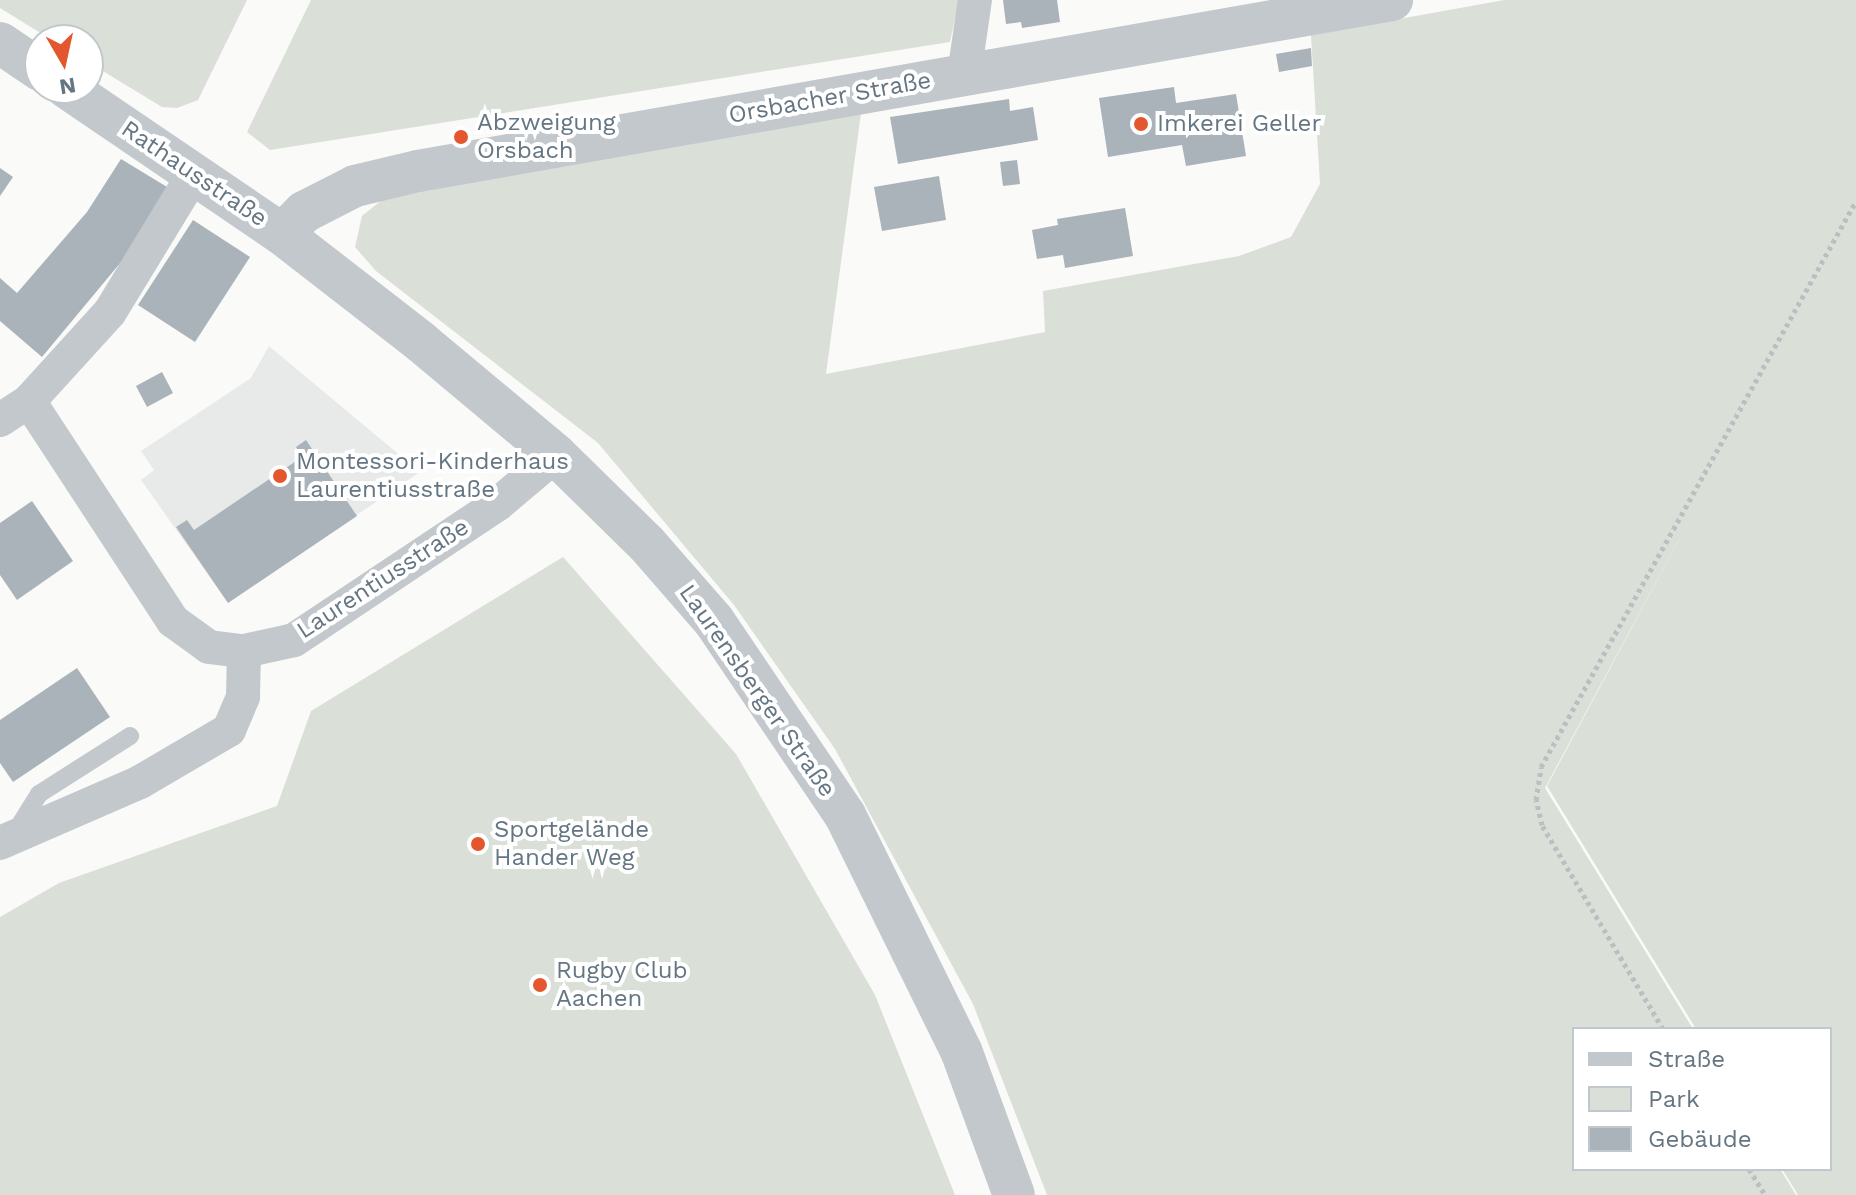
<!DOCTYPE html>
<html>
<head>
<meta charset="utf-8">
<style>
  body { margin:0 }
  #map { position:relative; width:1856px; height:1195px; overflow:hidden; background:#fafaf8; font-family:"Work Sans",sans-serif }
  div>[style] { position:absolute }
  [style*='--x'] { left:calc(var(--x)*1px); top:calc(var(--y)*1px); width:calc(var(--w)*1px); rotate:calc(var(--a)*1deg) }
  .built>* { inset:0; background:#e8e9e9 }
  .green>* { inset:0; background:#dadfd7 }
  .building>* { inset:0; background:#aab3b9 }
  .path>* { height:5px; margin-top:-2.5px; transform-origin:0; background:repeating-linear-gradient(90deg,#bbbfc2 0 4px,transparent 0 8px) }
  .service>* { height:18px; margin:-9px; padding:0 9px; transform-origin:9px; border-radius:9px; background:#c3c8cc }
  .minor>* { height:34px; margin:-17px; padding:0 17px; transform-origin:17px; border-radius:17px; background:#c3c8cc }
  .tertiary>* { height:42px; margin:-21px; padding:0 21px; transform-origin:21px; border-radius:21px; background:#c3c8cc }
  .dots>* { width:22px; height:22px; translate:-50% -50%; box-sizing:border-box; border:4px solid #fff; border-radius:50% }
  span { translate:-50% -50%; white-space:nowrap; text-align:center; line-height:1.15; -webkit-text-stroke:8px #fff; paint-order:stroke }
  .street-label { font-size:24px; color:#657683 }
  .poi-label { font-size:24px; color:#657683 }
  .left { translate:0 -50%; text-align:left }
  .legend { position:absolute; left:1572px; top:1027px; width:260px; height:144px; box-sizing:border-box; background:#fff; border:2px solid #c1c8cd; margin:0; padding:10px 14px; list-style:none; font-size:24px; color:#657683 }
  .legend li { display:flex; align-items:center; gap:16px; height:40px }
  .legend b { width:40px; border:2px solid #c1c8cd }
  .north { position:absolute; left:24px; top:24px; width:80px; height:80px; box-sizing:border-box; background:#fff; border:2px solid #c1c8cd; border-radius:50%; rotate:171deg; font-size:22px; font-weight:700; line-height:32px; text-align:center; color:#657683 }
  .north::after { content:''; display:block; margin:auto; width:28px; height:36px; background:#e4572e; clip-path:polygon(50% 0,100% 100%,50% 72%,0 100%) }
</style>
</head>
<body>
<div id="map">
  <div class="built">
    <i style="clip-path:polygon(269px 346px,420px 472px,228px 603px,141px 480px,154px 470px,141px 451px,251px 378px)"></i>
  </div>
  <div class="green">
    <i style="clip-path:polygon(0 0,247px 0,198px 100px,177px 108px,162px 107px,88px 62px,88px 40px,52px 40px,0 8px)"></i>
    <i style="clip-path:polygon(311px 0,959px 0,950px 42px,270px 150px,247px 132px)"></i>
    <i style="clip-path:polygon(1504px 0,1856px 0,1856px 1195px,1798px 1195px,1782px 1169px,1830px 1169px,1830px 1029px,1696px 1029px,1547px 786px,1704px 493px,1545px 788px,1693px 1029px,1574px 1029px,1574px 1169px,1780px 1169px,1796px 1195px,1047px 1195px,973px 1004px,835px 749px,734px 605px,598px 443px,376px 271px,355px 247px,362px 216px,387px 196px,861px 113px,826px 374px,1045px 332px,1043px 291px,1239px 256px,1291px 237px,1320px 184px,1311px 35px)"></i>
    <i style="clip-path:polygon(563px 557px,736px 754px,875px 995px,955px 1195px,0 1195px,0 917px,59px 883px,277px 806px,311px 711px)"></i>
  </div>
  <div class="building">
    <i style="clip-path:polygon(1003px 0,1057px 0,1060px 22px,1022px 28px,1021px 22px,1006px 24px)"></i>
    <i style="clip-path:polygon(1311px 48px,1312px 66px,1279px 72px,1276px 54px)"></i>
    <i style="clip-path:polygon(1174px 87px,1176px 103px,1236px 94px,1246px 156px,1186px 166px,1182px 145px,1108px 157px,1099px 98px)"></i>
    <i style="clip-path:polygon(1009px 99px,1010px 111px,1033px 107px,1038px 140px,898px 164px,890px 117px)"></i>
    <i style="clip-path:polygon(121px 159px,172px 190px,126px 256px,42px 357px,0 321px,0 278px,17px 293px,87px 212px)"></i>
    <i style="clip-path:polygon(1017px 160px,1020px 184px,1003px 186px,1000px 162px)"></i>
    <i style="clip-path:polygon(0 168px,13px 177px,0 196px)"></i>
    <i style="clip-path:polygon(939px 176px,946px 220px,882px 231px,874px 187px)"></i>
    <i style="clip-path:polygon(1125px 208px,1133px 256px,1065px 268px,1063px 255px,1037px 259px,1032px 230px,1058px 225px,1057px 219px)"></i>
    <i style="clip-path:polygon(193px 220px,250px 257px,195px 342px,138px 305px)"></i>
    <i style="clip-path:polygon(162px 372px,173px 393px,147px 407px,136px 386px)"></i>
    <i style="clip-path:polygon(306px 440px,357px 516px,228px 603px,176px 527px,187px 520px,194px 530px,302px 457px,296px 447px)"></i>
    <i style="clip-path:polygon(32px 501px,73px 561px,17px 600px,0 575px,0 523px)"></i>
    <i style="clip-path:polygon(77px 668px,110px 717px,13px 782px,0 763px,0 720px)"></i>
  </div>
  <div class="path">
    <i style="--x:1663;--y:1029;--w:237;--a:-120.7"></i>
    <i style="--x:1542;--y:825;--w:26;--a:-103"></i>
    <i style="--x:1536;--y:800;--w:33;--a:-81"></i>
    <i style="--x:1541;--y:767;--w:648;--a:-60.9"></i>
    <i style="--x:1749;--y:1169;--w:31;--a:58"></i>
  </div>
  <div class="service">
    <i style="--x:16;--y:831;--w:44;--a:-58.1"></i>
    <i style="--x:39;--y:794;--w:108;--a:-32.5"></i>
  </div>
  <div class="minor">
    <i style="--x:964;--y:75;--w:76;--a:-81.7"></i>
    <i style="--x:29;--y:401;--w:263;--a:56.8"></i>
    <i style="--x:173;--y:621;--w:44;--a:35.8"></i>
    <i style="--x:209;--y:647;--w:35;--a:7"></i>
    <i style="--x:244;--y:651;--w:51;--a:-12.4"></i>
    <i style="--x:294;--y:640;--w:245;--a:-33.7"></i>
    <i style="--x:498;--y:504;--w:76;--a:-40.2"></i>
    <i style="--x:0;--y:420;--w:35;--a:-33"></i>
    <i style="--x:29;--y:401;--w:120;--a:-47.7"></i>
    <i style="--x:110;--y:312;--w:162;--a:-58.7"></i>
    <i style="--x:0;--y:843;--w:153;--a:-23.5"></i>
    <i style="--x:140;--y:782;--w:103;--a:-30.3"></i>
    <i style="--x:229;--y:730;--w:36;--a:-67"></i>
    <i style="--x:243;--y:697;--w:46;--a:-88.8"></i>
  </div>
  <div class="tertiary">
    <i style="--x:0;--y:43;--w:48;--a:34"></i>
    <i style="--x:67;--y:88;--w:260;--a:34.2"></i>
    <i style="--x:282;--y:234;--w:176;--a:37.8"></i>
    <i style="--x:421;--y:342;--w:176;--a:39.9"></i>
    <i style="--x:556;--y:455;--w:126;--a:44.4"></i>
    <i style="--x:646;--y:543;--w:103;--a:48.9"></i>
    <i style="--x:714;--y:621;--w:234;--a:56"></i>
    <i style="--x:845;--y:815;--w:265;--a:63.8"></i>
    <i style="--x:962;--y:1053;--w:151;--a:69.9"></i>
    <i style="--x:282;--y:234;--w:31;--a:-45"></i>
    <i style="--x:304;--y:212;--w:57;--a:-27"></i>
    <i style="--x:355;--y:186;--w:65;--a:-13.4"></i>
    <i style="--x:418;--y:171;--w:989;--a:-9.96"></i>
  </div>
  <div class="dots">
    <i style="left:1141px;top:124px;background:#e4572e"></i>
    <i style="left:461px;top:137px;background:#e4572e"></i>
    <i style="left:280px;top:476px;background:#e4572e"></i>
    <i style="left:478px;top:844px;background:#e4572e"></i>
    <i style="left:540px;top:985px;background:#e4572e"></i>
  </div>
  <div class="street-label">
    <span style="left:830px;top:98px;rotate:-10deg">Orsbacher Straße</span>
    <span style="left:194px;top:174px;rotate:34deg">Rathausstraße</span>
    <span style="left:383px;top:579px;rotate:-33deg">Laurentiusstraße</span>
    <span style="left:757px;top:691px;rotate:55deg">Laurensberger Straße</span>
  </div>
  <div class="poi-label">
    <span class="left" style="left:477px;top:137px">Abzweigung<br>Orsbach</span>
    <span class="left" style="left:1157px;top:124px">Imkerei Geller</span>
    <span class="left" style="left:296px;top:476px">Montessori-Kinderhaus<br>Laurentiusstraße</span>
    <span class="left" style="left:494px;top:844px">Sportgelände<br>Hander Weg</span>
    <span class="left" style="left:556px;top:985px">Rugby Club<br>Aachen</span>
  </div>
  <ul class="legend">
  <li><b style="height:10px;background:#c3c8cc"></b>Straße</li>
  <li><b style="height:22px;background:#dadfd7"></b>Park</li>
  <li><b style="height:22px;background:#aab3b9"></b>Gebäude</li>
  </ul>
  <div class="north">N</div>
</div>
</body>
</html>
